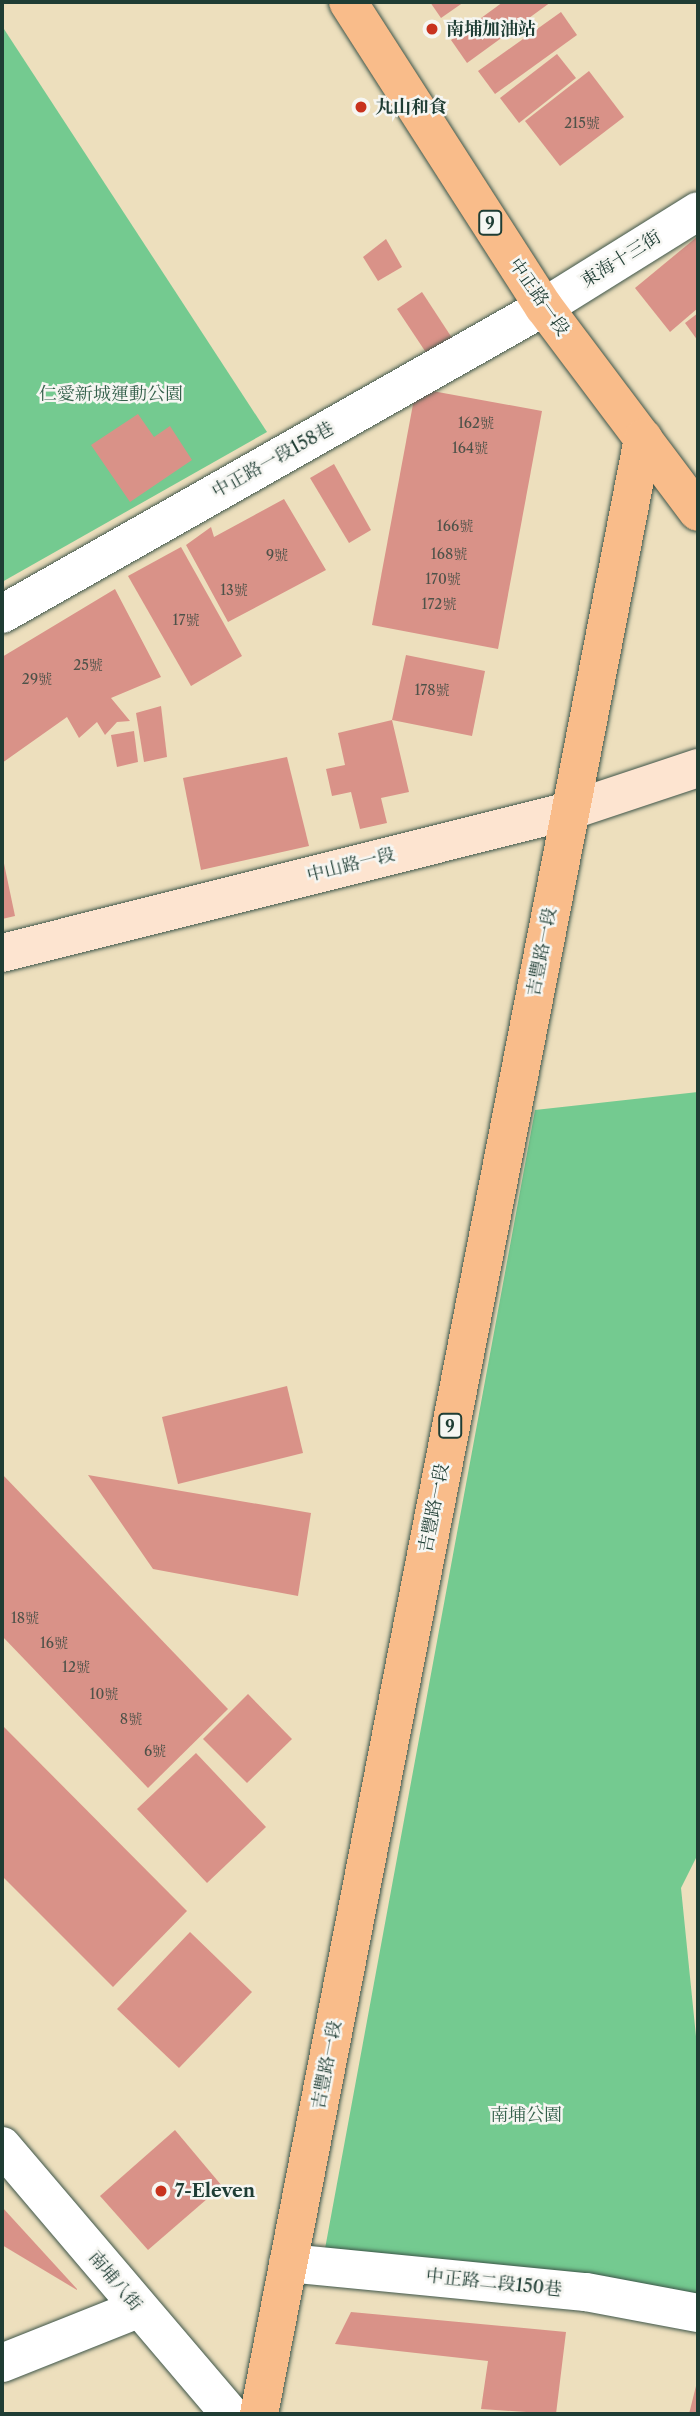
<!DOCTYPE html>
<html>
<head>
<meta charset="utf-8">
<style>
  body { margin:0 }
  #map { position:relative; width:700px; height:2416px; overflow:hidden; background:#eddfbd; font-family:"Libre Caslon Text","Noto Serif TC",serif }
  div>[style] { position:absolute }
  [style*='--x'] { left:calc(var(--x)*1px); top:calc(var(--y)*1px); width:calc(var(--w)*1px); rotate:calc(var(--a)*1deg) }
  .green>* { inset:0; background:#74ca90 }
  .building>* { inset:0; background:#d99288 }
  .roads { filter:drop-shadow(0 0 2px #3e5549) drop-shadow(0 0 2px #3e5549) }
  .street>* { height:38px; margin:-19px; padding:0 19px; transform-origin:19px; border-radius:19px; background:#fff }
  .secondary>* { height:38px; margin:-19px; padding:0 19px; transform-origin:19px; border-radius:19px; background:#fde4d0 }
  .primary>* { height:38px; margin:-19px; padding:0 19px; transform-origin:19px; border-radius:19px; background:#f9bc8a }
  .dots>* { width:19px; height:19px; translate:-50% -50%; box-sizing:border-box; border:4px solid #f6f6f2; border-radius:50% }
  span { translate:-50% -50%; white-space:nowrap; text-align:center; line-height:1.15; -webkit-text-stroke:5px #f6f6f2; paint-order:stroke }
  .number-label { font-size:14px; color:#4e5249 }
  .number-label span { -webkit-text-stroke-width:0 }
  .shield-label span { padding:2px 5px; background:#f6f6f2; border:2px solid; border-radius:5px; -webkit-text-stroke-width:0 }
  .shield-label { font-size:16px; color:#1f3d34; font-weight:700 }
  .poi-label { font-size:18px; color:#1f3d34; font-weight:700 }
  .left { translate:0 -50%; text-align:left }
  .street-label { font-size:18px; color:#1f3d34 }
  .park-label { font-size:18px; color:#34604b }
  .frame { position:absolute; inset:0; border:4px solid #1f3d34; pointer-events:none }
</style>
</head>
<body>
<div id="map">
  <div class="green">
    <i style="clip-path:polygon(2px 26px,267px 432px,2px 582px)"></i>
    <i style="clip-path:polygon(698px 1092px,698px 1854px,681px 1888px,698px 2056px,698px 2314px,322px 2265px,535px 1110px)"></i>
  </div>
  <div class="building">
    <i style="clip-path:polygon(430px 2px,464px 2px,441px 18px)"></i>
    <i style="clip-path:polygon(503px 2px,551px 2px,467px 63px,451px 40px)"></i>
    <i style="clip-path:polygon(561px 12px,577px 35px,495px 94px,478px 71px)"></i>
    <i style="clip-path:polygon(557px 54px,576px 78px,519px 123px,500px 98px)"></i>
    <i style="clip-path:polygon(589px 71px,624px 117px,560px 166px,525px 121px)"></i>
    <i style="clip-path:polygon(698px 236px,698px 308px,670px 332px,635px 288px)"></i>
    <i style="clip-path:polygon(386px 239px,402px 267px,378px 281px,363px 257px)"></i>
    <i style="clip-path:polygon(422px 292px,454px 341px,429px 357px,397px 309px)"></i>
    <i style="clip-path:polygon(698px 313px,698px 341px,685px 323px)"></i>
    <i style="clip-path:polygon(416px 388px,542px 411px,498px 649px,372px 625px)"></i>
    <i style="clip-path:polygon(138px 414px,154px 437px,170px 426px,192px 460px,130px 502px,91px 445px)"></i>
    <i style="clip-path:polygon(334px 464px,371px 530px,349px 543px,310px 478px)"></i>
    <i style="clip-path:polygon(284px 499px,326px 570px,228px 622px,186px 545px,211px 527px,214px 537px)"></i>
    <i style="clip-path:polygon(181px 547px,242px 656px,191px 686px,128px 576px)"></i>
    <i style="clip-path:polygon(115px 589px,161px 677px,111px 698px,130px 721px,117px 722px,105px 735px,97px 722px,79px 738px,67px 717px,2px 763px,2px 657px)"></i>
    <i style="clip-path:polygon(406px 655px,485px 671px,472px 736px,392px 720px)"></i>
    <i style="clip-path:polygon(161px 706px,167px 757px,144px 762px,136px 713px)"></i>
    <i style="clip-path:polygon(392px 720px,409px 792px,381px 798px,387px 823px,360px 829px,351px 792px,332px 796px,326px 769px,345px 765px,338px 733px)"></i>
    <i style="clip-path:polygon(134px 731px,138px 762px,117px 767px,111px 735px)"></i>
    <i style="clip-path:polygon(287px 757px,309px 846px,201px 870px,183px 778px)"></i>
    <i style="clip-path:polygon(2px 854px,15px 916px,2px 919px)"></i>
    <i style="clip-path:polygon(287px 1386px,303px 1453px,178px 1484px,162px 1417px)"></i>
    <i style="clip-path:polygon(2px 1474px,228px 1709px,148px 1788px,2px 1636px)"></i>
    <i style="clip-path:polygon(88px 1475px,311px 1513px,298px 1596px,153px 1569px)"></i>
    <i style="clip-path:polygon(248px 1694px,292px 1739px,247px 1783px,203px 1739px)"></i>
    <i style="clip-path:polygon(2px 1725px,187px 1911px,113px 1987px,2px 1876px)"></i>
    <i style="clip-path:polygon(196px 1753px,266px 1827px,207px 1883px,137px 1809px)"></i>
    <i style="clip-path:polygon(190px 1932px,252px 1992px,179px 2068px,117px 2009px)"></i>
    <i style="clip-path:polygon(175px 2130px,222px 2186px,148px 2250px,100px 2196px)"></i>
    <i style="clip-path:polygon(2px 2207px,77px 2289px,77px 2290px,2px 2245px)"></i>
    <i style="clip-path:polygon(351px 2312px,566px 2332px,556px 2414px,481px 2409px,488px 2361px,335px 2344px)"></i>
    <i style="clip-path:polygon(697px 2382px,698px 2414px,689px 2414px)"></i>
  </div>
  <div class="roads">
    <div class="street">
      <i style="--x:2;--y:614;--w:623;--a:-29.53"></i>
      <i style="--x:544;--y:307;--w:181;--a:-31.9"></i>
      <i style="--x:2;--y:2146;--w:352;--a:49.6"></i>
      <i style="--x:288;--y:2263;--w:299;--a:5.6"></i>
      <i style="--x:586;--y:2292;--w:114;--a:10.6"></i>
      <i style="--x:2;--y:2363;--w:146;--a:-21.7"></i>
    </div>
    <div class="secondary">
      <i style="--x:2;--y:953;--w:585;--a:-14.06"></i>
      <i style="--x:569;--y:811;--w:136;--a:-18.4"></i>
    </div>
    <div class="primary">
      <i style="--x:348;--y:2;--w:363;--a:57.3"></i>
      <i style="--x:544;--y:307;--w:256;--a:53.1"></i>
      <i style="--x:259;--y:2414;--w:2013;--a:-79"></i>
    </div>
  </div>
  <div class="dots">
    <i style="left:432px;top:29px;background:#c8321e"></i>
    <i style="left:361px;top:107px;background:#c8321e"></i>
    <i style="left:161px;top:2191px;background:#c8321e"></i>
  </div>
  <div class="number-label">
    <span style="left:582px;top:123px">215號</span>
    <span style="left:476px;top:423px">162號</span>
    <span style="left:470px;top:448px">164號</span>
    <span style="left:455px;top:526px">166號</span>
    <span style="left:449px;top:554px">168號</span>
    <span style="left:277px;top:555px">9號</span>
    <span style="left:443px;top:579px">170號</span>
    <span style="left:234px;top:590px">13號</span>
    <span style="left:439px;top:604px">172號</span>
    <span style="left:186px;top:620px">17號</span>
    <span style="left:88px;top:665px">25號</span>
    <span style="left:37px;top:679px">29號</span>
    <span style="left:432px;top:690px">178號</span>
    <span style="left:25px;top:1618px">18號</span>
    <span style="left:54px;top:1643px">16號</span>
    <span style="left:76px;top:1667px">12號</span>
    <span style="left:104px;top:1694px">10號</span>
    <span style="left:131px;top:1719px">8號</span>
    <span style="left:155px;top:1751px">6號</span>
  </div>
  <div class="shield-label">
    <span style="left:490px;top:223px">9</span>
    <span style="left:450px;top:1426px">9</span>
  </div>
  <div class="poi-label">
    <span class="left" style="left:446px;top:29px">南埔加油站</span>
    <span class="left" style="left:375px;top:107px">丸山和食</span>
    <span class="left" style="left:175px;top:2191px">7-Eleven</span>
  </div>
  <div class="street-label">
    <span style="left:621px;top:259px;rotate:-32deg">東海十三街</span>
    <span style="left:539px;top:297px;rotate:55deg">中正路一段</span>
    <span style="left:273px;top:460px;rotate:-29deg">中正路一段158巷</span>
    <span style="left:351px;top:865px;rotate:-14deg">中山路一段</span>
    <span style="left:542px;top:952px;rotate:-79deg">吉豐路一段</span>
    <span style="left:434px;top:1508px;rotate:-79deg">吉豐路一段</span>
    <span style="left:327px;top:2065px;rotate:-79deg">吉豐路一段</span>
    <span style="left:115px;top:2281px;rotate:50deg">南埔八街</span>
    <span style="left:494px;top:2283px;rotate:6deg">中正路二段150巷</span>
  </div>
  <div class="park-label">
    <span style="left:111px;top:394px">仁愛新城運動公園</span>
    <span style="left:526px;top:2115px">南埔公園</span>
  </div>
  <div class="frame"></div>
</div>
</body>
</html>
